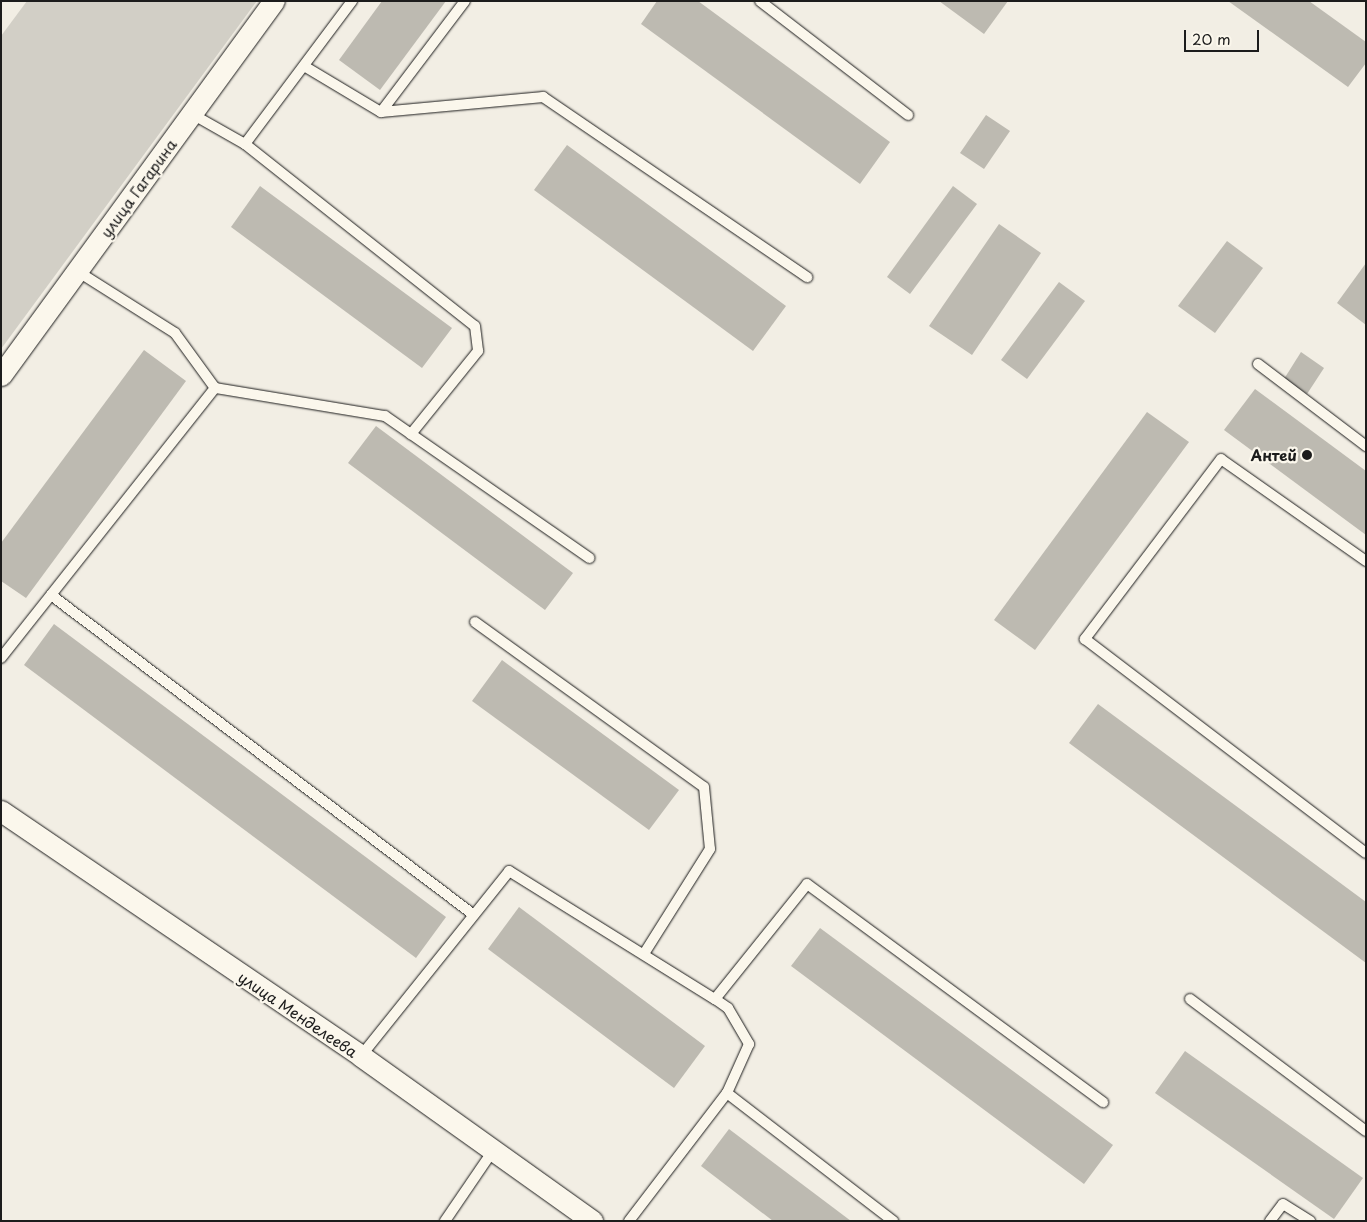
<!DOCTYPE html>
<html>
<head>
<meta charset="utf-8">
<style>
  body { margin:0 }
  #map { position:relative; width:1367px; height:1222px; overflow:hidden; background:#f2eee4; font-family:"Playpen Sans",sans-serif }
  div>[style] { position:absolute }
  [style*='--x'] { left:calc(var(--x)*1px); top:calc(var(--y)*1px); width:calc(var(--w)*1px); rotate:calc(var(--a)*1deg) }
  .green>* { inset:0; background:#d2cfc6 }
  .building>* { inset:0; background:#bdbab1 }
  .roads { filter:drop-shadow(0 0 1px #1c1c1c) drop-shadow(0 0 1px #1c1c1c) }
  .lane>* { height:10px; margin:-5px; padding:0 5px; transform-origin:5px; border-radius:5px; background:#fbf7ec }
  .street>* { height:21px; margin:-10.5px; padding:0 10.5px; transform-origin:10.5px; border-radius:10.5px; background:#fbf7ec }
  .dots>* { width:14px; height:14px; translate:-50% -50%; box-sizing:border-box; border:2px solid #fbf7ec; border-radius:50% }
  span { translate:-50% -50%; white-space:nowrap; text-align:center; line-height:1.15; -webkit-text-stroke:4.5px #fbf7ec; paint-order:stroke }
  .street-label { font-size:15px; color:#1c1c1c }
  .poi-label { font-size:15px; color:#1c1c1c; font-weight:700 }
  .right { translate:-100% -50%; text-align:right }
  .frame { position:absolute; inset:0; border:2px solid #1c1c1c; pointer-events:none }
  .scale { position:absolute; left:1184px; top:30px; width:75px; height:22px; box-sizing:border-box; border:2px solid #1c1c1c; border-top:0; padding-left:6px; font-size:15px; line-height:18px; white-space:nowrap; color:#1c1c1c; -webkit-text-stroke:4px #fbf7ec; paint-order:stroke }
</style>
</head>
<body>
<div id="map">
  <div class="green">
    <i style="clip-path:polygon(27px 1px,257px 1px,1px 349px,1px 36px)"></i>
  </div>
  <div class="building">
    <i style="clip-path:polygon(382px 1px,446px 1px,380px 90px,339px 60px)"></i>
    <i style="clip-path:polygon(657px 1px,698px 1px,890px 142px,860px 184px,641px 24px)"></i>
    <i style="clip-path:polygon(939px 1px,1008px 1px,984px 34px)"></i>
    <i style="clip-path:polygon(1228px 1px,1309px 1px,1366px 42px,1366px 63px,1348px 87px)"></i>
    <i style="clip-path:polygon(986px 115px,1010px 131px,984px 169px,960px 153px)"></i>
    <i style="clip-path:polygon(567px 145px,786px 306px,753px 351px,534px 190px)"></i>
    <i style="clip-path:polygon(260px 186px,452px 328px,422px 368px,231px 227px)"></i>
    <i style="clip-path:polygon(953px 186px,977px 204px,910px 294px,887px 277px)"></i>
    <i style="clip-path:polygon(999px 224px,1041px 253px,972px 355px,929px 326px)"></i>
    <i style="clip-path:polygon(1227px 241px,1263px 268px,1215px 333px,1178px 306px)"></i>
    <i style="clip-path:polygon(1366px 263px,1366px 325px,1337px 303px)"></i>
    <i style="clip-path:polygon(1059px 282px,1085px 301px,1027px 379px,1001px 360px)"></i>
    <i style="clip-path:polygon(144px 350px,186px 381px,26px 598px,1px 581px,1px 543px)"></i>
    <i style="clip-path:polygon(1301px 352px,1324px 368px,1307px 394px,1284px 379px)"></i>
    <i style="clip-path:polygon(1255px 389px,1366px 471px,1366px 535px,1224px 430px)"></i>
    <i style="clip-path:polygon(1147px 412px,1189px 442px,1035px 650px,994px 620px)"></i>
    <i style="clip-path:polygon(376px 426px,573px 573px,545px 610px,348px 463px)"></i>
    <i style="clip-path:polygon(54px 624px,446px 917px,416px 958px,24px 665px)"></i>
    <i style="clip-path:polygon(502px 660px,679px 790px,649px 830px,472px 701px)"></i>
    <i style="clip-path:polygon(1098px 704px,1366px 902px,1366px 963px,1069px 743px)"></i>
    <i style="clip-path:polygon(519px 907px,705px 1046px,674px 1088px,488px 949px)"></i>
    <i style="clip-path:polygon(820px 928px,1113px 1145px,1084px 1184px,791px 966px)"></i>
    <i style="clip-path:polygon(1185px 1051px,1363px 1178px,1334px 1219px,1155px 1093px)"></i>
    <i style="clip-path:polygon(729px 1129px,851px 1221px,773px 1221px,701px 1166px)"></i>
  </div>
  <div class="roads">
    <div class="lane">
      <i style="--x:760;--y:1;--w:187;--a:37.6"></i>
      <i style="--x:304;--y:66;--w:90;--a:30.9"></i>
      <i style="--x:381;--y:112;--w:163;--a:-5.3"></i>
      <i style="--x:543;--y:97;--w:320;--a:34.3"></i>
      <i style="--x:381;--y:112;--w:139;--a:-52.9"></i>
      <i style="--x:192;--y:114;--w:61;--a:29.5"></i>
      <i style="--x:245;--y:144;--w:179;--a:-53.2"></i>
      <i style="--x:245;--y:144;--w:293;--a:38.4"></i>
      <i style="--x:475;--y:326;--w:25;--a:83"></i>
      <i style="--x:478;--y:351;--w:107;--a:128.9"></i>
      <i style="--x:77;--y:271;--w:116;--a:32.3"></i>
      <i style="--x:175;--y:333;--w:68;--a:54"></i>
      <i style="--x:1258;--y:364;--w:136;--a:37.2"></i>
      <i style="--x:1366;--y:561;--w:177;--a:-144.9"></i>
      <i style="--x:1221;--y:459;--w:226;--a:127.1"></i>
      <i style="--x:1085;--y:639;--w:353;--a:37.3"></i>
      <i style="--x:51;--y:595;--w:530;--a:37.11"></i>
      <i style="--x:475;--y:622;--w:282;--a:35.8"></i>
      <i style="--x:704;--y:787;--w:62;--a:84.5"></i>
      <i style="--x:710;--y:849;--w:124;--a:122.2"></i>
      <i style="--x:1;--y:658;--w:345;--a:-51.6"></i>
      <i style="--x:215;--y:388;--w:172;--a:9.4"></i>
      <i style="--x:385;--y:416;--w:249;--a:34.8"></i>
      <i style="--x:715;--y:999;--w:16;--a:35"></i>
      <i style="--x:728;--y:1008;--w:42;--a:59.7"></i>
      <i style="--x:749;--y:1044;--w:54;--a:114.2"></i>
      <i style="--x:1190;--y:999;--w:220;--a:36.9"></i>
      <i style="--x:361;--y:1056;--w:237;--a:-51.3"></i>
      <i style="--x:509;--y:871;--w:243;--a:31.9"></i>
      <i style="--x:715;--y:999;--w:147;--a:-51.3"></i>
      <i style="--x:807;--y:884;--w:368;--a:36.4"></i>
      <i style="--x:445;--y:1221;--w:83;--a:-55.7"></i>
      <i style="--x:629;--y:1221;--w:161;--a:-52.6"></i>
      <i style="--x:727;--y:1093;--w:210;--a:37.6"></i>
      <i style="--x:1270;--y:1221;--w:21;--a:-53"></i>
      <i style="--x:1283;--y:1204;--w:32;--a:32"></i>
    </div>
    <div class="street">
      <i style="--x:1;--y:375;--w:463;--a:-53.9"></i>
      <i style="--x:1;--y:811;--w:435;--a:34.2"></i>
      <i style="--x:361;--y:1056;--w:284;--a:35.5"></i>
    </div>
  </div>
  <div class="dots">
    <i style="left:1307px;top:455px;background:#1c1c1c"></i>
  </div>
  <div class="street-label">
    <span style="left:138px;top:188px;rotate:-54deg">улица Гагарина</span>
    <span style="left:298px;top:1014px;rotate:34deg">улица Менделеева</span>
  </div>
  <div class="poi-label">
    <span class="right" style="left:1297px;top:455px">Антей</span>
  </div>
  <div class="frame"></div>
  <div class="scale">20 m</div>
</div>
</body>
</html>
